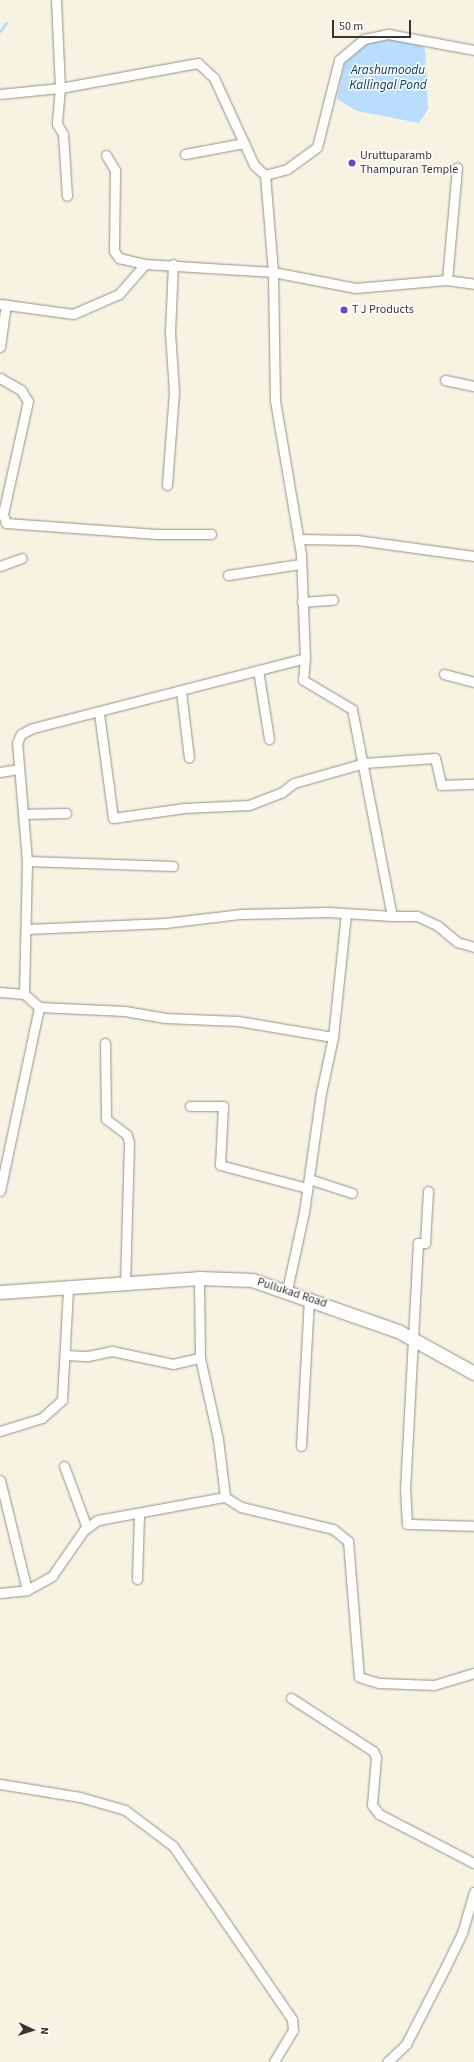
<!DOCTYPE html>
<html>
<head>
<meta charset="utf-8">
<style>
  body { margin:0 }
  #map { position:relative; width:474px; height:2062px; overflow:hidden; background:#f7f3e3; font-family:"Source Sans 3",sans-serif }
  div>[style] { position:absolute }
  [style*='--x'] { left:calc(var(--x)*1px); top:calc(var(--y)*1px); width:calc(var(--w)*1px); rotate:calc(var(--a)*1deg) }
  .water>* { inset:0; background:#b9ddfe }
  .stream>* { height:3px; margin:-1.5px; padding:0 1.5px; transform-origin:1.5px; border-radius:1.5px; background:#b9ddfe }
  .roads { filter:drop-shadow(0 0 1px #949182) drop-shadow(0 0 1px #949182) }
  .street>* { height:9px; margin:-4.5px; padding:0 4.5px; transform-origin:4.5px; border-radius:4.5px; background:#fff }
  .secondary>* { height:13px; margin:-6.5px; padding:0 6.5px; transform-origin:6.5px; border-radius:6.5px; background:#fff }
  .dots>* { width:11px; height:11px; translate:-50% -50%; box-sizing:border-box; border:2px solid #fff; border-radius:50% }
  span { translate:-50% -50%; white-space:nowrap; text-align:center; line-height:1.15; -webkit-text-stroke:3px #fff; paint-order:stroke }
  .poi-label { font-size:12px; color:#37352f }
  .left { translate:0 -50%; text-align:left }
  .street-label { font-size:12px; color:#37352f }
  .water-label { font-size:13px; color:#03395f; font-style:italic }
  .north { position:absolute; left:12px; top:2010px; width:40px; height:40px; -webkit-text-stroke:3px #fff; paint-order:stroke; rotate:94deg; font-size:11px; font-weight:700; line-height:16px; text-align:center; color:#37352f }
  .north::after { content:''; display:block; margin:auto; width:14px; height:18px; background:#37352f; clip-path:polygon(50% 0,100% 100%,50% 72%,0 100%) }
  .scale { position:absolute; left:332px; top:20px; width:79px; height:18px; box-sizing:border-box; border:2px solid #37352f; border-top:0; padding-left:5px; font-size:12px; line-height:14px; white-space:nowrap; color:#37352f; -webkit-text-stroke:3px #fff; paint-order:stroke }
</style>
</head>
<body>
<div id="map">
  <div class="water">
    <i style="clip-path:polygon(396px 38px,417px 42px,425px 49px,428px 109px,419px 123px,357px 111px,337px 99px,345px 61px,368px 42px)"></i>
  </div>
  <div class="stream">
    <i style="--x:0;--y:31;--w:10;--a:-53"></i>
  </div>
  <div class="roads">
    <div class="street">
      <i style="--x:56;--y:0;--w:88;--a:87.4"></i>
      <i style="--x:60;--y:88;--w:36;--a:95"></i>
      <i style="--x:57;--y:124;--w:12;--a:59"></i>
      <i style="--x:63;--y:134;--w:62;--a:86.3"></i>
      <i style="--x:0;--y:94;--w:60;--a:-5.7"></i>
      <i style="--x:60;--y:88;--w:140;--a:-10.3"></i>
      <i style="--x:198;--y:63;--w:22;--a:43"></i>
      <i style="--x:214;--y:78;--w:96;--a:65.3"></i>
      <i style="--x:254;--y:165;--w:15;--a:42"></i>
      <i style="--x:185;--y:154;--w:60;--a:-10.6"></i>
      <i style="--x:106;--y:155;--w:17;--a:59"></i>
      <i style="--x:115;--y:170;--w:81;--a:90.7"></i>
      <i style="--x:114;--y:251;--w:9;--a:54"></i>
      <i style="--x:119;--y:258;--w:27;--a:13"></i>
      <i style="--x:447;--y:280;--w:113;--a:-84.9"></i>
      <i style="--x:0;--y:304;--w:74;--a:7.8"></i>
      <i style="--x:73;--y:314;--w:50;--a:-23.5"></i>
      <i style="--x:119;--y:294;--w:40;--a:-49"></i>
      <i style="--x:145;--y:264;--w:128;--a:3.6"></i>
      <i style="--x:273;--y:272;--w:84;--a:11"></i>
      <i style="--x:355;--y:288;--w:92;--a:-5"></i>
      <i style="--x:447;--y:280;--w:27;--a:8"></i>
      <i style="--x:0;--y:347;--w:43;--a:-82.1"></i>
      <i style="--x:0;--y:378;--w:24;--a:30"></i>
      <i style="--x:21;--y:390;--w:13;--a:58"></i>
      <i style="--x:28;--y:401;--w:116;--a:102.5"></i>
      <i style="--x:3;--y:514;--w:9;--a:72"></i>
      <i style="--x:6;--y:523;--w:151;--a:4.2"></i>
      <i style="--x:157;--y:534;--w:54;--a:0"></i>
      <i style="--x:445;--y:380;--w:30;--a:12"></i>
      <i style="--x:167;--y:485;--w:93;--a:-85.7"></i>
      <i style="--x:174;--y:392;--w:60;--a:-93.8"></i>
      <i style="--x:170;--y:332;--w:68;--a:-87.5"></i>
      <i style="--x:298;--y:539;--w:59;--a:1"></i>
      <i style="--x:357;--y:540;--w:118;--a:7.8"></i>
      <i style="--x:0;--y:566;--w:23;--a:-20"></i>
      <i style="--x:228;--y:575;--w:73;--a:-8.7"></i>
      <i style="--x:302;--y:602;--w:31;--a:-4"></i>
      <i style="--x:305;--y:658;--w:104;--a:-92.2"></i>
      <i style="--x:301;--y:554;--w:155;--a:-99.6"></i>
      <i style="--x:275;--y:401;--w:129;--a:-90.9"></i>
      <i style="--x:273;--y:272;--w:97;--a:-94.7"></i>
      <i style="--x:265;--y:175;--w:23;--a:-15"></i>
      <i style="--x:287;--y:169;--w:37;--a:-36"></i>
      <i style="--x:317;--y:147;--w:90;--a:-75.8"></i>
      <i style="--x:339;--y:60;--w:33;--a:-40"></i>
      <i style="--x:364;--y:39;--w:25;--a:-12"></i>
      <i style="--x:388;--y:34;--w:87;--a:10.5"></i>
      <i style="--x:258;--y:670;--w:70;--a:80.9"></i>
      <i style="--x:444;--y:674;--w:31;--a:15"></i>
      <i style="--x:181;--y:691;--w:67;--a:83.2"></i>
      <i style="--x:99;--y:713;--w:106;--a:82.4"></i>
      <i style="--x:113;--y:818;--w:72;--a:-8"></i>
      <i style="--x:184;--y:808;--w:65;--a:-2.6"></i>
      <i style="--x:249;--y:805;--w:34;--a:-21"></i>
      <i style="--x:281;--y:793;--w:16;--a:-38"></i>
      <i style="--x:294;--y:783;--w:73;--a:-15.9"></i>
      <i style="--x:364;--y:763;--w:71;--a:-4"></i>
      <i style="--x:435;--y:758;--w:28;--a:77"></i>
      <i style="--x:441;--y:785;--w:33;--a:-2"></i>
      <i style="--x:0;--y:772;--w:19;--a:-9"></i>
      <i style="--x:23;--y:814;--w:43;--a:-1.3"></i>
      <i style="--x:27;--y:861;--w:146;--a:2"></i>
      <i style="--x:27;--y:929;--w:138;--a:-2.5"></i>
      <i style="--x:165;--y:923;--w:77;--a:-6.8"></i>
      <i style="--x:241;--y:914;--w:87;--a:-1.3"></i>
      <i style="--x:328;--y:912;--w:64;--a:3.6"></i>
      <i style="--x:0;--y:992;--w:24;--a:5"></i>
      <i style="--x:24;--y:994;--w:133;--a:-88.7"></i>
      <i style="--x:27;--y:861;--w:118;--a:-94.8"></i>
      <i style="--x:17;--y:743;--w:10;--a:-66"></i>
      <i style="--x:21;--y:734;--w:13;--a:-27"></i>
      <i style="--x:33;--y:728;--w:281;--a:-14.4"></i>
      <i style="--x:305;--y:658;--w:22;--a:95"></i>
      <i style="--x:303;--y:680;--w:57;--a:30.6"></i>
      <i style="--x:352;--y:709;--w:211;--a:79.1"></i>
      <i style="--x:392;--y:916;--w:25;--a:0"></i>
      <i style="--x:417;--y:916;--w:23;--a:25"></i>
      <i style="--x:438;--y:926;--w:25;--a:40"></i>
      <i style="--x:457;--y:942;--w:18;--a:16"></i>
      <i style="--x:39;--y:1007;--w:86;--a:2.7"></i>
      <i style="--x:125;--y:1011;--w:41;--a:9.9"></i>
      <i style="--x:165;--y:1018;--w:73;--a:2.4"></i>
      <i style="--x:238;--y:1021;--w:96;--a:9.6"></i>
      <i style="--x:105;--y:1043;--w:76;--a:89.2"></i>
      <i style="--x:106;--y:1119;--w:26;--a:37"></i>
      <i style="--x:127;--y:1135;--w:8;--a:76"></i>
      <i style="--x:129;--y:1143;--w:142;--a:91.6"></i>
      <i style="--x:190;--y:1106;--w:33;--a:0"></i>
      <i style="--x:223;--y:1106;--w:59;--a:92.9"></i>
      <i style="--x:220;--y:1165;--w:90;--a:14.8"></i>
      <i style="--x:309;--y:1179;--w:45;--a:18"></i>
      <i style="--x:0;--y:1191;--w:188;--a:-78"></i>
      <i style="--x:39;--y:1007;--w:20;--a:-139"></i>
      <i style="--x:428;--y:1191;--w:52;--a:93.3"></i>
      <i style="--x:425;--y:1243;--w:7;--a:180"></i>
      <i style="--x:418;--y:1243;--w:244;--a:93"></i>
      <i style="--x:405;--y:1487;--w:37;--a:87"></i>
      <i style="--x:407;--y:1524;--w:67;--a:1.7"></i>
      <i style="--x:199;--y:1278;--w:80;--a:89.3"></i>
      <i style="--x:200;--y:1358;--w:83;--a:77.5"></i>
      <i style="--x:218;--y:1439;--w:58;--a:83.1"></i>
      <i style="--x:225;--y:1497;--w:19;--a:32"></i>
      <i style="--x:241;--y:1507;--w:95;--a:13.4"></i>
      <i style="--x:333;--y:1529;--w:19;--a:39"></i>
      <i style="--x:348;--y:1541;--w:136;--a:85.4"></i>
      <i style="--x:359;--y:1677;--w:21;--a:17"></i>
      <i style="--x:379;--y:1683;--w:55;--a:2.1"></i>
      <i style="--x:434;--y:1685;--w:42;--a:-16.7"></i>
      <i style="--x:287;--y:1290;--w:80;--a:-77.7"></i>
      <i style="--x:304;--y:1212;--w:120;--a:-81.9"></i>
      <i style="--x:321;--y:1093;--w:57;--a:-77.9"></i>
      <i style="--x:333;--y:1037;--w:124;--a:-84"></i>
      <i style="--x:66;--y:1355;--w:22;--a:3"></i>
      <i style="--x:88;--y:1356;--w:25;--a:-12"></i>
      <i style="--x:112;--y:1351;--w:62;--a:12"></i>
      <i style="--x:173;--y:1364;--w:28;--a:-13"></i>
      <i style="--x:0;--y:1431;--w:44;--a:-17.2"></i>
      <i style="--x:42;--y:1418;--w:27;--a:-42"></i>
      <i style="--x:62;--y:1400;--w:112;--a:-86.9"></i>
      <i style="--x:301;--y:1446;--w:149;--a:-86.9"></i>
      <i style="--x:64;--y:1466;--w:66;--a:69.6"></i>
      <i style="--x:0;--y:1480;--w:113;--a:76.2"></i>
      <i style="--x:137;--y:1579;--w:65;--a:-88.2"></i>
      <i style="--x:0;--y:1593;--w:27;--a:-6"></i>
      <i style="--x:27;--y:1590;--w:29;--a:-29"></i>
      <i style="--x:52;--y:1576;--w:56;--a:-55.2"></i>
      <i style="--x:84;--y:1530;--w:17;--a:-36"></i>
      <i style="--x:98;--y:1520;--w:129;--a:-10.3"></i>
      <i style="--x:291;--y:1698;--w:98;--a:32.9"></i>
      <i style="--x:373;--y:1751;--w:7;--a:63"></i>
      <i style="--x:376;--y:1757;--w:48;--a:94.8"></i>
      <i style="--x:372;--y:1805;--w:11;--a:52"></i>
      <i style="--x:379;--y:1814;--w:107;--a:27.3"></i>
      <i style="--x:0;--y:1784;--w:81;--a:9.2"></i>
      <i style="--x:80;--y:1797;--w:47;--a:16.1"></i>
      <i style="--x:125;--y:1810;--w:60;--a:36.9"></i>
      <i style="--x:173;--y:1846;--w:210;--a:55.5"></i>
      <i style="--x:292;--y:2019;--w:11;--a:85"></i>
      <i style="--x:293;--y:2030;--w:37;--a:121"></i>
      <i style="--x:387;--y:2062;--w:26;--a:-43"></i>
      <i style="--x:406;--y:2044;--w:85;--a:-62.8"></i>
      <i style="--x:445;--y:1968;--w:39;--a:-64"></i>
      <i style="--x:462;--y:1933;--w:43;--a:-73.7"></i>
    </div>
    <div class="secondary">
      <i style="--x:0;--y:1292;--w:199;--a:-4"></i>
      <i style="--x:199;--y:1278;--w:53;--a:2.2"></i>
      <i style="--x:252;--y:1280;--w:155;--a:19.3"></i>
      <i style="--x:398;--y:1331;--w:87;--a:28.9"></i>
    </div>
  </div>
  <div class="dots">
    <i style="left:352px;top:163px;background:#5c4ec6"></i>
    <i style="left:344px;top:310px;background:#5c4ec6"></i>
  </div>
  <div class="poi-label">
    <span class="left" style="left:360px;top:163px">Uruttuparamb<br>Thampuran Temple</span>
    <span class="left" style="left:352px;top:310px">T J Products</span>
  </div>
  <div class="street-label">
    <span style="left:292px;top:1293px;rotate:18deg">Pullukad Road</span>
  </div>
  <div class="water-label">
    <span style="left:388px;top:78px">Arashumoodu<br>Kallingal Pond</span>
  </div>
  <div class="north">N</div>
  <div class="scale">50 m</div>
</div>
</body>
</html>
